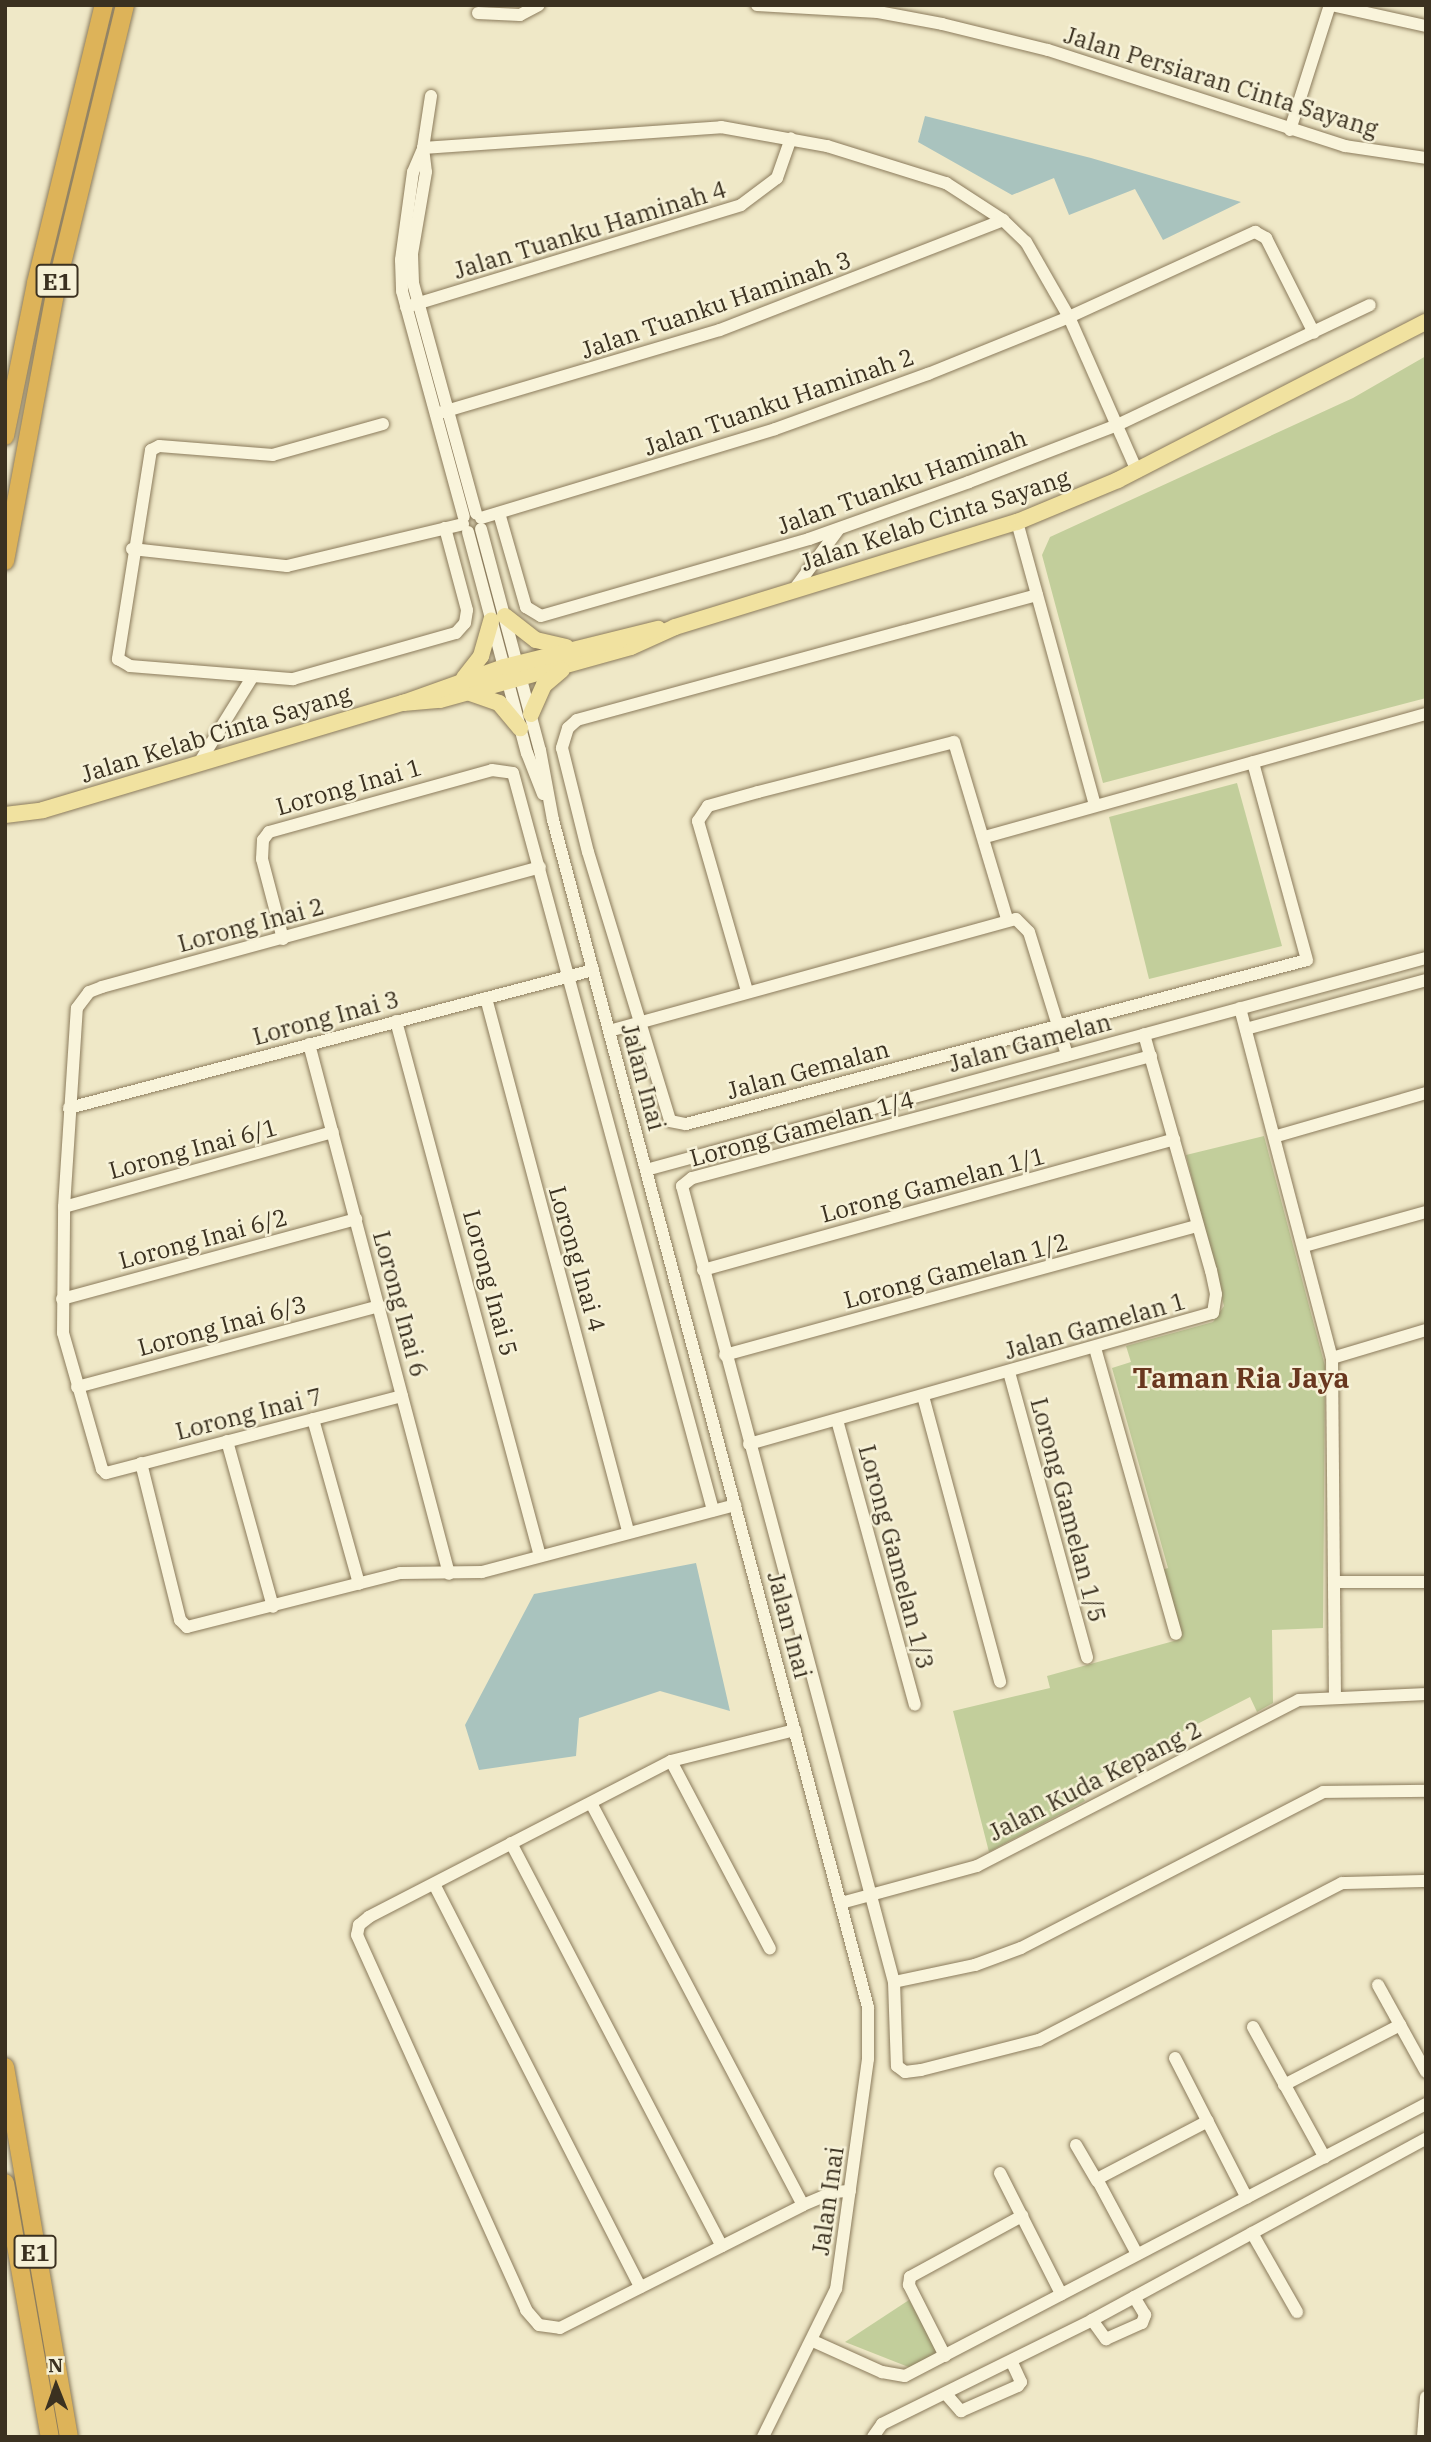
<!DOCTYPE html>
<html>
<head>
<meta charset="utf-8">
<style>
  body { margin:0 }
  #map { position:relative; width:1431px; height:2442px; overflow:hidden; background:#efe8c7; font-family:"IBM Plex Serif",serif }
  div>[style] { position:absolute }
  [style*='--x'] { left:calc(var(--x)*1px); top:calc(var(--y)*1px); width:calc(var(--w)*1px); rotate:calc(var(--a)*1deg) }
  .green>* { inset:0; background:#c2ce9b }
  .water>* { inset:0; background:#a9c3be }
  .roads { filter:drop-shadow(0 0 2px #8b7b5c) drop-shadow(0 0 2px #8b7b5c) }
  .minor>* { height:12px; margin:-6px; padding:0 6px; transform-origin:6px; border-radius:6px; background:#f9f4db }
  .major>* { height:16px; margin:-8px; padding:0 8px; transform-origin:8px; border-radius:8px; background:#f1e2a0 }
  .highway>* { height:18px; margin:-9px; padding:0 9px; transform-origin:9px; border-radius:9px; background:#ddb359 }
  span { translate:-50% -50%; white-space:nowrap; text-align:center; line-height:1.15; -webkit-text-stroke:5px #f6f1d7; paint-order:stroke }
  .shield-label span { padding:2px 5px; background:#f6f1d7; border:2px solid; border-radius:5px; -webkit-text-stroke-width:0 }
  .shield-label { font-size:23px; color:#3b3120; font-weight:700 }
  .street-label { font-size:24px; color:#3b3120 }
  .quarter-label { font-size:28px; color:#69371f; font-weight:700 }
  .frame { position:absolute; inset:0; border:7px solid #3b3120; pointer-events:none }
  .north { position:absolute; left:21px; top:2351px; width:70px; height:70px; -webkit-text-stroke:5px #f6f1d7; paint-order:stroke; rotate:359deg; font-size:19px; font-weight:700; line-height:28px; text-align:center; color:#3b3120 }
  .north::after { content:''; display:block; margin:auto; width:24px; height:32px; background:#3b3120; clip-path:polygon(50% 0,100% 100%,50% 72%,0 100%) }
</style>
</head>
<body>
<div id="map">
  <div class="green">
    <i style="clip-path:polygon(1426px 356px,1426px 698px,1103px 783px,1042px 555px,1050px 537px,1353px 398px)"></i>
    <i style="clip-path:polygon(1237px 783px,1282px 946px,1149px 979px,1109px 817px)"></i>
    <i style="clip-path:polygon(1264px 1136px,1325px 1366px,1323px 1628px,1272px 1630px,1273px 1703px,1257px 1712px,1250px 1697px,1076px 1786px,1085px 1801px,989px 1852px,953px 1711px,1050px 1688px,1047px 1676px,1181px 1639px,1162px 1570px,1168px 1568px,1112px 1368px,1131px 1362px,1126px 1346px,1213px 1322px,1224px 1306px,1186px 1155px)"></i>
    <i style="clip-path:polygon(909px 2300px,937px 2350px,933px 2357px,911px 2368px,845px 2342px)"></i>
  </div>
  <div class="water">
    <i style="clip-path:polygon(925px 116px,1091px 158px,1241px 202px,1163px 240px,1135px 189px,1069px 215px,1054px 178px,1012px 195px,918px 142px)"></i>
    <i style="clip-path:polygon(696px 1563px,730px 1711px,660px 1691px,579px 1718px,576px 1756px,479px 1770px,465px 1725px,534px 1594px)"></i>
  </div>
  <div class="roads">
    <div class="minor">
      <i style="--x:757;--y:5;--w:121;--a:3.3"></i>
      <i style="--x:878;--y:12;--w:65;--a:10.6"></i>
      <i style="--x:942;--y:24;--w:109;--a:13.8"></i>
      <i style="--x:1048;--y:50;--w:312;--a:17.9"></i>
      <i style="--x:1345;--y:146;--w:82;--a:8.4"></i>
      <i style="--x:1331;--y:5;--w:97;--a:12.5"></i>
      <i style="--x:478;--y:13;--w:42;--a:2.7"></i>
      <i style="--x:520;--y:15;--w:21;--a:-28"></i>
      <i style="--x:431;--y:96;--w:53;--a:98.7"></i>
      <i style="--x:423;--y:148;--w:24;--a:83"></i>
      <i style="--x:426;--y:172;--w:83;--a:99.7"></i>
      <i style="--x:412;--y:254;--w:29;--a:88"></i>
      <i style="--x:413;--y:283;--w:239;--a:74.7"></i>
      <i style="--x:1290;--y:130;--w:131;--a:-72.3"></i>
      <i style="--x:423;--y:148;--w:299;--a:-4"></i>
      <i style="--x:721;--y:127;--w:108;--a:10.2"></i>
      <i style="--x:827;--y:146;--w:125;--a:17.3"></i>
      <i style="--x:946;--y:183;--w:68;--a:33"></i>
      <i style="--x:1003;--y:220;--w:32;--a:44"></i>
      <i style="--x:1026;--y:242;--w:86;--a:60.2"></i>
      <i style="--x:1069;--y:317;--w:168;--a:66.2"></i>
      <i style="--x:422;--y:151;--w:23;--a:113"></i>
      <i style="--x:413;--y:172;--w:89;--a:97.8"></i>
      <i style="--x:401;--y:260;--w:31;--a:88"></i>
      <i style="--x:402;--y:291;--w:234;--a:74.7"></i>
      <i style="--x:406;--y:307;--w:350;--a:-16.9"></i>
      <i style="--x:741;--y:205;--w:45;--a:-36.9"></i>
      <i style="--x:777;--y:178;--w:42;--a:-70.7"></i>
      <i style="--x:436;--y:414;--w:296;--a:-16.5"></i>
      <i style="--x:720;--y:330;--w:304;--a:-21.2"></i>
      <i style="--x:383;--y:424;--w:114;--a:164.3"></i>
      <i style="--x:273;--y:455;--w:114;--a:-175.5"></i>
      <i style="--x:159;--y:446;--w:9;--a:153"></i>
      <i style="--x:151;--y:450;--w:212;--a:99"></i>
      <i style="--x:118;--y:659;--w:14;--a:30"></i>
      <i style="--x:130;--y:666;--w:164;--a:4.6"></i>
      <i style="--x:293;--y:679;--w:169;--a:-15.8"></i>
      <i style="--x:456;--y:633;--w:13;--a:-48"></i>
      <i style="--x:465;--y:623;--w:13;--a:-81"></i>
      <i style="--x:467;--y:610;--w:85;--a:-105"></i>
      <i style="--x:499;--y:513;--w:98;--a:74"></i>
      <i style="--x:526;--y:607;--w:17;--a:31"></i>
      <i style="--x:541;--y:616;--w:279;--a:-16"></i>
      <i style="--x:809;--y:539;--w:170;--a:-19.6"></i>
      <i style="--x:969;--y:482;--w:156;--a:-21"></i>
      <i style="--x:1115;--y:426;--w:282;--a:-25.4"></i>
      <i style="--x:481;--y:518;--w:307;--a:-16.8"></i>
      <i style="--x:775;--y:429;--w:163;--a:-19.8"></i>
      <i style="--x:928;--y:374;--w:152;--a:-22"></i>
      <i style="--x:1069;--y:317;--w:205;--a:-24.6"></i>
      <i style="--x:1255;--y:232;--w:13;--a:29"></i>
      <i style="--x:1266;--y:238;--w:106;--a:63.2"></i>
      <i style="--x:1017;--y:522;--w:294;--a:74.6"></i>
      <i style="--x:481;--y:529;--w:229;--a:75.1"></i>
      <i style="--x:540;--y:750;--w:71;--a:79.5"></i>
      <i style="--x:553;--y:820;--w:1228;--a:75.14"></i>
      <i style="--x:868;--y:2007;--w:52;--a:90"></i>
      <i style="--x:868;--y:2059;--w:232;--a:97.9"></i>
      <i style="--x:836;--y:2289;--w:165;--a:116.3"></i>
      <i style="--x:468;--y:532;--w:229;--a:75.1"></i>
      <i style="--x:527;--y:753;--w:44;--a:68.7"></i>
      <i style="--x:132;--y:549;--w:156;--a:6.3"></i>
      <i style="--x:287;--y:566;--w:181;--a:-13.4"></i>
      <i style="--x:793;--y:591;--w:76;--a:-53.6"></i>
      <i style="--x:1037;--y:595;--w:477;--a:164.8"></i>
      <i style="--x:577;--y:720;--w:12;--a:138"></i>
      <i style="--x:568;--y:728;--w:21;--a:107"></i>
      <i style="--x:562;--y:748;--w:107;--a:76"></i>
      <i style="--x:588;--y:852;--w:281;--a:73"></i>
      <i style="--x:670;--y:1121;--w:16;--a:11"></i>
      <i style="--x:686;--y:1124;--w:642;--a:-14.79"></i>
      <i style="--x:1307;--y:960;--w:205;--a:-105.3"></i>
      <i style="--x:199;--y:763;--w:99;--a:-58.2"></i>
      <i style="--x:985;--y:837;--w:458;--a:-15.6"></i>
      <i style="--x:283;--y:939;--w:83;--a:-104.7"></i>
      <i style="--x:262;--y:859;--w:19;--a:-87"></i>
      <i style="--x:263;--y:840;--w:10;--a:-53"></i>
      <i style="--x:269;--y:832;--w:231;--a:-15.5"></i>
      <i style="--x:492;--y:770;--w:21;--a:8"></i>
      <i style="--x:513;--y:773;--w:764;--a:74.82"></i>
      <i style="--x:747;--y:991;--w:177;--a:-106.1"></i>
      <i style="--x:698;--y:821;--w:18;--a:-56"></i>
      <i style="--x:708;--y:806;--w:52;--a:-15.6"></i>
      <i style="--x:758;--y:792;--w:202;--a:-14.3"></i>
      <i style="--x:954;--y:742;--w:185;--a:73.3"></i>
      <i style="--x:486;--y:998;--w:552;--a:75.08"></i>
      <i style="--x:1240;--y:1008;--w:362;--a:75.3"></i>
      <i style="--x:1332;--y:1358;--w:337;--a:89.5"></i>
      <i style="--x:396;--y:1021;--w:554;--a:74.94"></i>
      <i style="--x:1246;--y:1029;--w:187;--a:-15.2"></i>
      <i style="--x:609;--y:1031;--w:422;--a:-15.4"></i>
      <i style="--x:1016;--y:919;--w:18;--a:45"></i>
      <i style="--x:1029;--y:932;--w:129;--a:72.8"></i>
      <i style="--x:309;--y:1044;--w:548;--a:75.2"></i>
      <i style="--x:1151;--y:1056;--w:475;--a:165.1"></i>
      <i style="--x:692;--y:1178;--w:13;--a:141"></i>
      <i style="--x:682;--y:1186;--w:824;--a:75.09"></i>
      <i style="--x:894;--y:1982;--w:84;--a:88"></i>
      <i style="--x:897;--y:2066;--w:10;--a:37"></i>
      <i style="--x:905;--y:2072;--w:16;--a:-7"></i>
      <i style="--x:921;--y:2070;--w:122;--a:-14.3"></i>
      <i style="--x:1039;--y:2040;--w:341;--a:-27.4"></i>
      <i style="--x:1342;--y:1883;--w:84;--a:-1.4"></i>
      <i style="--x:69;--y:1108;--w:542;--a:-14.75"></i>
      <i style="--x:1277;--y:1136;--w:155;--a:-16.1"></i>
      <i style="--x:646;--y:1170;--w:808;--a:-15.21"></i>
      <i style="--x:64;--y:1207;--w:279;--a:-15.6"></i>
      <i style="--x:1304;--y:1246;--w:127;--a:-15.6"></i>
      <i style="--x:703;--y:1270;--w:489;--a:-15.5"></i>
      <i style="--x:62;--y:1299;--w:305;--a:-15.2"></i>
      <i style="--x:1095;--y:1348;--w:297;--a:74.2"></i>
      <i style="--x:725;--y:1355;--w:490;--a:-15.3"></i>
      <i style="--x:1332;--y:1358;--w:98;--a:-16.6"></i>
      <i style="--x:1009;--y:1372;--w:296;--a:74.7"></i>
      <i style="--x:77;--y:1387;--w:313;--a:-15"></i>
      <i style="--x:402;--y:1396;--w:306;--a:165.4"></i>
      <i style="--x:106;--y:1473;--w:6;--a:-135"></i>
      <i style="--x:102;--y:1469;--w:141;--a:-106"></i>
      <i style="--x:63;--y:1333;--w:126;--a:-89.5"></i>
      <i style="--x:64;--y:1207;--w:199;--a:-86.3"></i>
      <i style="--x:77;--y:1008;--w:20;--a:-53"></i>
      <i style="--x:89;--y:992;--w:14;--a:-21"></i>
      <i style="--x:102;--y:987;--w:454;--a:-15.3"></i>
      <i style="--x:923;--y:1396;--w:296;--a:74.9"></i>
      <i style="--x:313;--y:1419;--w:171;--a:74.4"></i>
      <i style="--x:837;--y:1420;--w:295;--a:74.7"></i>
      <i style="--x:227;--y:1441;--w:172;--a:74.5"></i>
      <i style="--x:749;--y:1444;--w:482;--a:-15.8"></i>
      <i style="--x:1213;--y:1313;--w:19;--a:-81"></i>
      <i style="--x:1216;--y:1294;--w:24;--a:-102"></i>
      <i style="--x:1211;--y:1271;--w:246;--a:-105.8"></i>
      <i style="--x:141;--y:1463;--w:162;--a:76"></i>
      <i style="--x:180;--y:1620;--w:10;--a:45"></i>
      <i style="--x:187;--y:1627;--w:220;--a:-14.2"></i>
      <i style="--x:400;--y:1573;--w:82;--a:-0.7"></i>
      <i style="--x:482;--y:1572;--w:262;--a:-14.8"></i>
      <i style="--x:1334;--y:1582;--w:92;--a:0"></i>
      <i style="--x:795;--y:1730;--w:128;--a:166"></i>
      <i style="--x:671;--y:1761;--w:340;--a:152.7"></i>
      <i style="--x:369;--y:1917;--w:13;--a:141"></i>
      <i style="--x:359;--y:1925;--w:10;--a:101"></i>
      <i style="--x:357;--y:1935;--w:411;--a:65.7"></i>
      <i style="--x:526;--y:2310;--w:20;--a:49"></i>
      <i style="--x:539;--y:2325;--w:21;--a:8"></i>
      <i style="--x:560;--y:2328;--w:272;--a:-26.8"></i>
      <i style="--x:803;--y:2205;--w:34;--a:-23"></i>
      <i style="--x:834;--y:2192;--w:16;--a:-4"></i>
      <i style="--x:671;--y:1761;--w:212;--a:62.2"></i>
      <i style="--x:591;--y:1803;--w:454;--a:62.2"></i>
      <i style="--x:511;--y:1843;--w:455;--a:62.4"></i>
      <i style="--x:434;--y:1884;--w:453;--a:62.9"></i>
      <i style="--x:841;--y:1903;--w:141;--a:-15.2"></i>
      <i style="--x:977;--y:1866;--w:362;--a:-27.3"></i>
      <i style="--x:1299;--y:1700;--w:127;--a:-2.7"></i>
      <i style="--x:894;--y:1982;--w:83;--a:-11.9"></i>
      <i style="--x:975;--y:1965;--w:49;--a:-20.3"></i>
      <i style="--x:1021;--y:1948;--w:340;--a:-27.3"></i>
      <i style="--x:1323;--y:1792;--w:103;--a:-0.6"></i>
      <i style="--x:1378;--y:1985;--w:99;--a:61.1"></i>
      <i style="--x:1253;--y:2027;--w:149;--a:61.2"></i>
      <i style="--x:1175;--y:2058;--w:157;--a:62.8"></i>
      <i style="--x:1284;--y:2085;--w:131;--a:-27.3"></i>
      <i style="--x:1076;--y:2145;--w:42;--a:59.7"></i>
      <i style="--x:1000;--y:2173;--w:136;--a:63.2"></i>
      <i style="--x:1252;--y:2233;--w:91;--a:60.3"></i>
      <i style="--x:1137;--y:2254;--w:85;--a:-118.1"></i>
      <i style="--x:1097;--y:2179;--w:125;--a:-27.6"></i>
      <i style="--x:1092;--y:2320;--w:24;--a:54"></i>
      <i style="--x:1106;--y:2339;--w:39;--a:-24"></i>
      <i style="--x:1142;--y:2323;--w:9;--a:-69"></i>
      <i style="--x:1145;--y:2315;--w:21;--a:-121"></i>
      <i style="--x:813;--y:2341;--w:76;--a:24.2"></i>
      <i style="--x:882;--y:2372;--w:23;--a:10"></i>
      <i style="--x:905;--y:2376;--w:588;--a:-27.57"></i>
      <i style="--x:945;--y:2356;--w:80;--a:-116.9"></i>
      <i style="--x:909;--y:2285;--w:8;--a:-83"></i>
      <i style="--x:910;--y:2277;--w:128;--a:-28.6"></i>
      <i style="--x:946;--y:2394;--w:23;--a:49"></i>
      <i style="--x:961;--y:2411;--w:62;--a:-23.7"></i>
      <i style="--x:1018;--y:2386;--w:5;--a:-53"></i>
      <i style="--x:1021;--y:2382;--w:23;--a:-115"></i>
      <i style="--x:873;--y:2437;--w:16;--a:-55"></i>
      <i style="--x:882;--y:2424;--w:234;--a:-26.3"></i>
      <i style="--x:1092;--y:2320;--w:380;--a:-28.5"></i>
      <i style="--x:1423;--y:2437;--w:40;--a:-85.7"></i>
    </div>
    <div class="major">
      <i style="--x:505;--y:616;--w:39;--a:38"></i>
      <i style="--x:536;--y:640;--w:31;--a:13"></i>
      <i style="--x:464;--y:678;--w:28;--a:-52"></i>
      <i style="--x:481;--y:656;--w:37;--a:-74"></i>
      <i style="--x:470;--y:693;--w:31;--a:19"></i>
      <i style="--x:499;--y:703;--w:33;--a:50"></i>
      <i style="--x:403;--y:703;--w:37;--a:-5"></i>
      <i style="--x:440;--y:700;--w:198;--a:-15.5"></i>
      <i style="--x:631;--y:647;--w:48;--a:-24.4"></i>
      <i style="--x:675;--y:627;--w:358;--a:-17.1"></i>
      <i style="--x:1017;--y:522;--w:109;--a:-22.6"></i>
      <i style="--x:1118;--y:480;--w:346;--a:-27.2"></i>
      <i style="--x:531;--y:714;--w:32;--a:-66"></i>
      <i style="--x:544;--y:685;--w:23;--a:-40"></i>
      <i style="--x:5;--y:815;--w:38;--a:-7"></i>
      <i style="--x:43;--y:810;--w:376;--a:-16.6"></i>
      <i style="--x:403;--y:703;--w:107;--a:-19.6"></i>
      <i style="--x:504;--y:667;--w:159;--a:-13.9"></i>
    </div>
    <div class="highway">
      <i style="--x:5;--y:436;--w:156;--a:-78.5"></i>
      <i style="--x:36;--y:283;--w:286;--a:-76.3"></i>
      <i style="--x:5;--y:561;--w:278;--a:-79.4"></i>
      <i style="--x:56;--y:288;--w:291;--a:-76.3"></i>
      <i style="--x:5;--y:2067;--w:375;--a:80.2"></i>
      <i style="--x:5;--y:2183;--w:258;--a:80"></i>
    </div>
  </div>
  <div class="shield-label">
    <span style="left:57px;top:281px">E1</span>
    <span style="left:35px;top:2252px">E1</span>
  </div>
  <div class="street-label">
    <span style="left:1221px;top:82px;rotate:17deg">Jalan Persiaran Cinta Sayang</span>
    <span style="left:590px;top:230px;rotate:-17deg">Jalan Tuanku Haminah 4</span>
    <span style="left:716px;top:305px;rotate:-19deg">Jalan Tuanku Haminah 3</span>
    <span style="left:779px;top:402px;rotate:-19deg">Jalan Tuanku Haminah 2</span>
    <span style="left:902px;top:482px;rotate:-20deg">Jalan Tuanku Haminah</span>
    <span style="left:935px;top:520px;rotate:-18deg">Jalan Kelab Cinta Sayang</span>
    <span style="left:216px;top:734px;rotate:-17deg">Jalan Kelab Cinta Sayang</span>
    <span style="left:349px;top:787px;rotate:-16deg">Lorong Inai 1</span>
    <span style="left:251px;top:925px;rotate:-15deg">Lorong Inai 2</span>
    <span style="left:326px;top:1018px;rotate:-15deg">Lorong Inai 3</span>
    <span style="left:1030px;top:1043px;rotate:-15deg">Jalan Gamelan</span>
    <span style="left:808px;top:1070px;rotate:-15deg">Jalan Gemalan</span>
    <span style="left:643px;top:1077px;rotate:75deg">Jalan Inai</span>
    <span style="left:802px;top:1129px;rotate:-15deg">Lorong Gamelan 1/4</span>
    <span style="left:193px;top:1149px;rotate:-15deg">Lorong Inai 6/1</span>
    <span style="left:933px;top:1185px;rotate:-15deg">Lorong Gamelan 1/1</span>
    <span style="left:203px;top:1239px;rotate:-15deg">Lorong Inai 6/2</span>
    <span style="left:577px;top:1259px;rotate:74deg">Lorong Inai 4</span>
    <span style="left:956px;top:1271px;rotate:-15deg">Lorong Gamelan 1/2</span>
    <span style="left:490px;top:1283px;rotate:75deg">Lorong Inai 5</span>
    <span style="left:400px;top:1304px;rotate:75deg">Lorong Inai 6</span>
    <span style="left:222px;top:1326px;rotate:-15deg">Lorong Inai 6/3</span>
    <span style="left:1095px;top:1326px;rotate:-16deg">Jalan Gamelan 1</span>
    <span style="left:249px;top:1414px;rotate:-14deg">Lorong Inai 7</span>
    <span style="left:1068px;top:1510px;rotate:75deg">Lorong Gamelan 1/5</span>
    <span style="left:896px;top:1557px;rotate:75deg">Lorong Gamelan 1/3</span>
    <span style="left:789px;top:1625px;rotate:75deg">Jalan Inai</span>
    <span style="left:1095px;top:1781px;rotate:-27deg">Jalan Kuda Kepang 2</span>
    <span style="left:828px;top:2201px;rotate:-82deg">Jalan Inai</span>
  </div>
  <div class="quarter-label">
    <span style="left:1241px;top:1378px">Taman Ria Jaya</span>
  </div>
  <div class="frame"></div>
  <div class="north">N</div>
</div>
</body>
</html>
